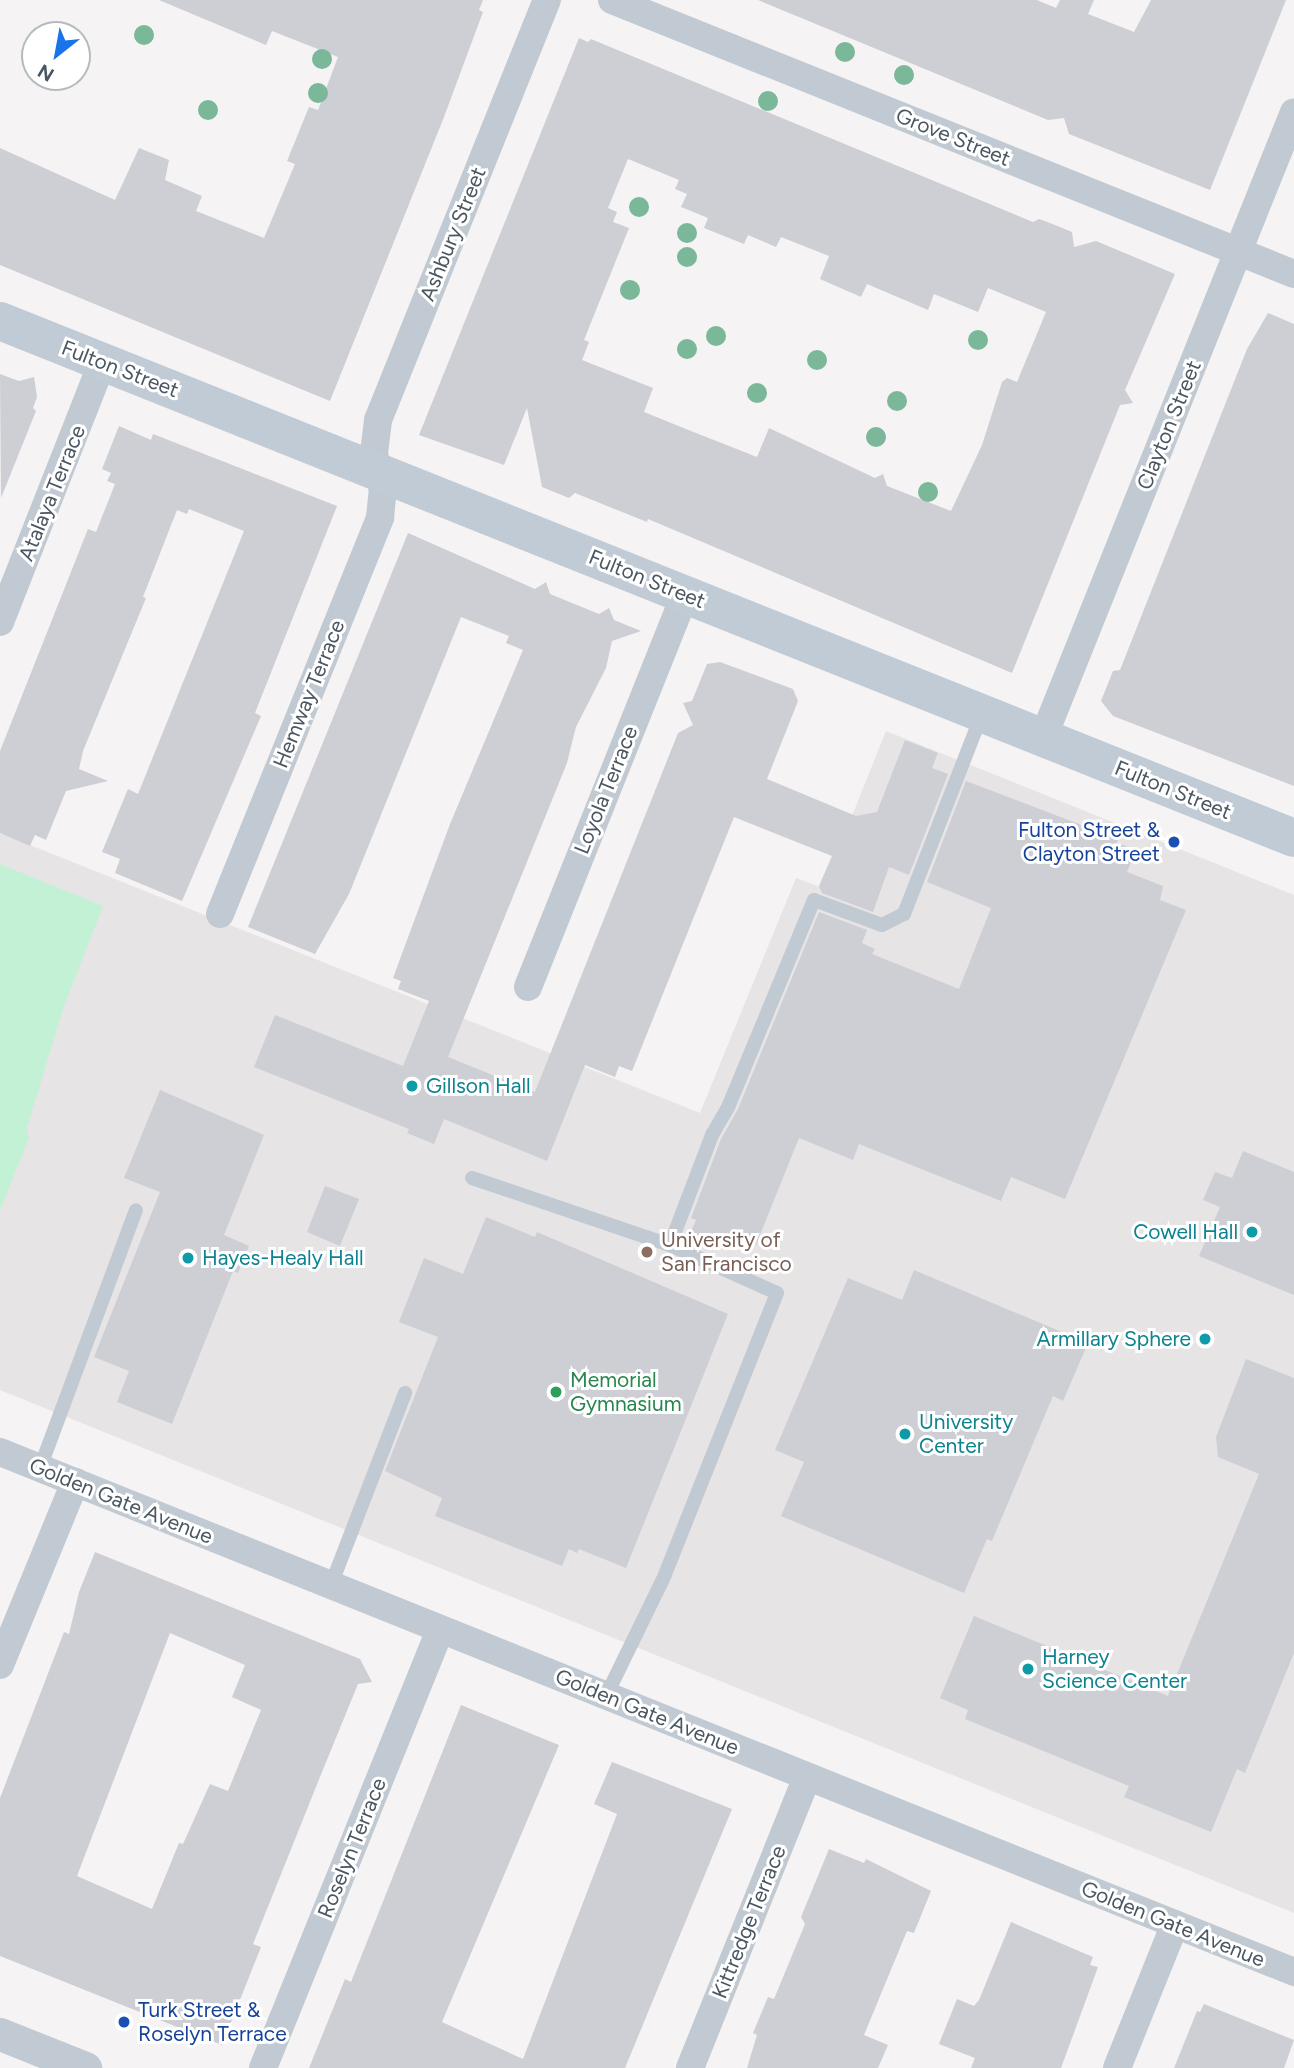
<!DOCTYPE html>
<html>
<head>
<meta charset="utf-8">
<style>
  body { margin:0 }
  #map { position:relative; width:1294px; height:2068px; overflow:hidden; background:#f5f3f3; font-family:Figtree,sans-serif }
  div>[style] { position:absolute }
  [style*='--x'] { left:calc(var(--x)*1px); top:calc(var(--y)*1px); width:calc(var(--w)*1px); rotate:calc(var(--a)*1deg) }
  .education>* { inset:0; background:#e6e4e5 }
  .green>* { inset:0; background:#c3f1d5 }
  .building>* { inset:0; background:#cdcfd5 }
  .service>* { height:14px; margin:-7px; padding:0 7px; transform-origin:7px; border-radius:7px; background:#c1cad2 }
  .minor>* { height:28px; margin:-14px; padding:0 14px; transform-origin:14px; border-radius:14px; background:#c1cad2 }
  .tertiary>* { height:33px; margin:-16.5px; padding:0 16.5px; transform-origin:16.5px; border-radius:16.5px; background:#c1cad2 }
  .secondary>* { height:38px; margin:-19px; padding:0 19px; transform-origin:19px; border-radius:19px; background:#c1cbd6 }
  .trees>* { width:20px; height:20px; margin:-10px; border-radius:50%; background:#7bb799 }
  .dots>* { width:19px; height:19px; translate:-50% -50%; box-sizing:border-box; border:4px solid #fff; border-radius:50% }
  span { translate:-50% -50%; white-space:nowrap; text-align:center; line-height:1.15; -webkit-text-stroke:6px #fff; paint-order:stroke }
  .street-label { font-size:21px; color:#4a5661 }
  .transit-label { font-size:21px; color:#164399 }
  .right { translate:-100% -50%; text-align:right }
  .left { translate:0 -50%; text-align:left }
  .culture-label { font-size:21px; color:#0d838f }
  .education-label { font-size:21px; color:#785e54 }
  .leisure-label { font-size:21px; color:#27864d }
  .north { position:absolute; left:21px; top:21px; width:70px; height:70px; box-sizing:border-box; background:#fff; border:2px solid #b7bbc0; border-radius:50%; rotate:211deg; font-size:19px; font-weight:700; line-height:28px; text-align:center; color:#4a5661 }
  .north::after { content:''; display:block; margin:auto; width:24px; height:32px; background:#1a73e8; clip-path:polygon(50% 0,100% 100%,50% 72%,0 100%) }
</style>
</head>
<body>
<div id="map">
  <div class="education">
    <i style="clip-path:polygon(886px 731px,1294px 895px,1294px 1913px,0 1390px,0 833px,700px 1113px,796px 878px,823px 888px)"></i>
  </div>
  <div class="green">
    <i style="clip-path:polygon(0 864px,103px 906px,63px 1009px,27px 1128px,29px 1138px,0 1210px)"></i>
  </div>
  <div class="building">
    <i style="clip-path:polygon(159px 0,483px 0,479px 10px,483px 12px,444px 117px,330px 401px,0 265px,0 148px,115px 200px,139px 148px,169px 160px,165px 180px,202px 196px,196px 211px,264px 238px,295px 164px,287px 161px,309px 107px,318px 110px,338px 57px,272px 31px,266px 45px)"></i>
    <i style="clip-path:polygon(758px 0,1037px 0,1056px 8px,1060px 0,1094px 0,1088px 14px,1134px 32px,1151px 0,1286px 0,1210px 190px,1069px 134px,1064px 118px,1048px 120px)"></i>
    <i style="clip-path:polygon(evenodd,579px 38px,588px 42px,591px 39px,1033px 222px,1039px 219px,1050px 223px,1072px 232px,1074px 247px,1096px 241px,1175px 274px,1125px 390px,1133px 403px,1120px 405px,1012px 673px,648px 519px,647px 522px,575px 493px,569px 498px,542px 487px,527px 408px,504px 465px,419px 435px,579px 38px,628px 159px,679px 180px,675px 189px,687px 194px,681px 207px,708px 218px,704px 228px,744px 244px,748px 235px,776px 247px,781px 237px,829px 256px,820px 279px,861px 297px,867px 284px,928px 310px,934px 294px,978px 312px,988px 288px,1046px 312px,1017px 382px,1007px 378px,1002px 382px,982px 445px,951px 511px,887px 486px,883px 474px,875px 478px,769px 428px,757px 457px,691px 431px,644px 412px,653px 388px,582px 360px,589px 342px,584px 340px,629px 228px,613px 222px,617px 212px,608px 208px,628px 159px)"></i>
    <i style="clip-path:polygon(1268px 313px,1294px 324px,1294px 786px,1113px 716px,1101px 701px,1113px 671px,1120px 670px,1247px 349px)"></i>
    <i style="clip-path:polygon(0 374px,19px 381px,34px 377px,37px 397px,33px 408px,36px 411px,1px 498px)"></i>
    <i style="clip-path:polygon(119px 426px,151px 440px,153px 434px,337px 506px,255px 713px,261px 716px,182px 901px,115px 873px,120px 859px,102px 852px,128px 789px,138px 794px,244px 531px,189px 509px,187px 514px,177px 510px,143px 597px,146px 598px,83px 751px,79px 769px,108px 781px,66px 791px,46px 840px,35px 835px,30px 846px,0 833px,0 751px,88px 529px,96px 532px,115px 484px,107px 481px,111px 473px,102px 469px)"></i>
    <i style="clip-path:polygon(408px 533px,535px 589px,546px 582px,550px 594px,599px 614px,609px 608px,614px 620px,641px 631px,612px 641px,606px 668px,576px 727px,567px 763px,448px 1057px,535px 1092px,678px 733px,693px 725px,683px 703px,692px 701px,707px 664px,720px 662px,793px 689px,798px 701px,767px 779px,856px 816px,877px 812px,905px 740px,938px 753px,932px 768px,948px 774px,909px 875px,889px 867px,873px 912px,822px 893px,819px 886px,832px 856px,734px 817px,632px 1071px,619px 1066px,615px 1077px,585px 1065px,547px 1161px,444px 1119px,434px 1144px,407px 1133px,409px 1129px,254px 1067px,275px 1015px,403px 1066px,429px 1001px,398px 989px,401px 981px,393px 978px,450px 824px,523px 650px,506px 643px,509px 636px,461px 617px,349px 894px,315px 954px,248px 927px)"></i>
    <i style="clip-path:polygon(966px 781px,1118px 839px,1117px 843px,1136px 850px,1127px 872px,1163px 886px,1160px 900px,1186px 910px,1065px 1199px,1011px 1177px,1001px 1201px,859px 1144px,853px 1160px,799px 1138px,756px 1245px,730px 1234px,725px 1246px,691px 1232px,696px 1220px,691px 1218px,721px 1139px,738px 1109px,819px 912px,867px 930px,862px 943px,875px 949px,872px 954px,959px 989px,991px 908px,927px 882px)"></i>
    <i style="clip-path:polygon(160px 1090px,264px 1135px,224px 1235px,249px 1246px,238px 1273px,233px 1271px,172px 1424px,117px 1402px,129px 1371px,94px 1357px,160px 1192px,124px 1178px)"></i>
    <i style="clip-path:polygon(1243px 1151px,1294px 1172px,1294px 1295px,1199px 1256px,1220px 1207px,1203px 1200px,1215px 1172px,1232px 1178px)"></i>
    <i style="clip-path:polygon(325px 1186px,359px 1199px,340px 1246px,307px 1232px)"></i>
    <i style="clip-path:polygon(486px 1217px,535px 1237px,537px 1232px,728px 1314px,626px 1568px,579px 1549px,577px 1553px,569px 1549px,562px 1566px,435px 1516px,442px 1498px,385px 1471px,438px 1337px,399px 1322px,424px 1258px,463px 1274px)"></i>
    <i style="clip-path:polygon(914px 1270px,1088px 1343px,1063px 1401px,1053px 1396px,992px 1541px,987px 1539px,964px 1593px,781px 1516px,804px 1462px,775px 1450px,848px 1278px,902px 1300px)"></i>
    <i style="clip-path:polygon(1246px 1359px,1294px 1378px,1294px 1653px,1245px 1773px,1237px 1769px,1211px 1832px,1124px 1797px,1129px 1786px,965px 1719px,968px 1710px,940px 1698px,974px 1616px,1168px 1696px,1259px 1474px,1218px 1457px,1216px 1437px)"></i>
    <i style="clip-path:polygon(evenodd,95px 1552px,360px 1659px,372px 1682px,358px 1684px,322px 1772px,253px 1944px,261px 1947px,222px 2045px,0 1956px,0 1798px,64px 1632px,69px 1634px,79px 1592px,95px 1552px,170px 1633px,245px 1665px,232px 1697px,261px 1710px,228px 1791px,210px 1784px,183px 1844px,179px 1843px,152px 1909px,77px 1876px,170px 1633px)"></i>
    <i style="clip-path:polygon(461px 1705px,559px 1745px,442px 2022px,523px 2059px,617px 1814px,594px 1804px,612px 1762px,732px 1809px,625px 2068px,309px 2068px,345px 1979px,351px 1982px)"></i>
    <i style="clip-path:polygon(829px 1849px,864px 1863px,866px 1859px,931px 1891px,914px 1933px,907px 1931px,864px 2035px,888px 2045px,878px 2068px,747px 2068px,757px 2035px,753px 2033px,768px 1997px,774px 1999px,805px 1924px,801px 1917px)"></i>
    <i style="clip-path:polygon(1011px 1922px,1093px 1957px,1090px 1965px,1098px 1967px,1061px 2068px,971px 2068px,975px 2058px,939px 2044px,957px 1999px,974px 2006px,979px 2000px)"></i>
    <i style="clip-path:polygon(1204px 2004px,1294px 2040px,1284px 2068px,1174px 2068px,1197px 2011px,1200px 2012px)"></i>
  </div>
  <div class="service">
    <i style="--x:472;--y:1178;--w:209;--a:18.7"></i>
    <i style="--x:670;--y:1245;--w:117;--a:24.2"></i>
    <i style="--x:777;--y:1293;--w:303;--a:111.7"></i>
    <i style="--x:665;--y:1575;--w:135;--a:116"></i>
    <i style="--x:670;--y:1245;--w:118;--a:-69.1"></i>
    <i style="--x:712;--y:1135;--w:34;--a:-60"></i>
    <i style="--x:729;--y:1105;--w:222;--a:-67.5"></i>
    <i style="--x:814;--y:900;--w:72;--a:20.2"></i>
    <i style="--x:882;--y:925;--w:25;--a:-27"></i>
    <i style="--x:904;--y:914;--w:215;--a:-68.7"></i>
    <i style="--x:40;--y:1468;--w:275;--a:-69.6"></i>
    <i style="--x:331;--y:1585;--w:206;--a:-68.9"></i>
  </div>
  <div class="minor">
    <i style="--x:612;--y:0;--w:735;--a:21.89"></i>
    <i style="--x:0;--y:622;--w:278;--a:-68.5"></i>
    <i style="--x:1043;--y:738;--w:674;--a:-68.15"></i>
    <i style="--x:220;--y:914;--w:428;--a:-68"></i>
    <i style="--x:380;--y:517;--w:27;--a:-84"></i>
    <i style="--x:383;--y:490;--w:38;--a:-104"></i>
    <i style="--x:374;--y:453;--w:33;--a:-83"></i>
    <i style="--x:378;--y:420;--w:453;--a:-68.1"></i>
    <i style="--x:528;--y:987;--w:423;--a:-68.2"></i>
    <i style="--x:0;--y:1452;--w:1395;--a:21.89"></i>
    <i style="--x:0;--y:1665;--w:198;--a:-67.7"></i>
    <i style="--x:263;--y:2068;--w:473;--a:-68"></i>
    <i style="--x:690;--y:2068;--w:314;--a:-68.1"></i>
    <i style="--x:1117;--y:2068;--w:155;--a:-68.1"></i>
  </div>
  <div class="tertiary">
    <i style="--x:0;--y:2034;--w:92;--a:21.8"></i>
  </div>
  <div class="secondary">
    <i style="--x:0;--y:321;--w:1393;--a:21.78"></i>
  </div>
  <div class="trees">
    <i style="left:144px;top:35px"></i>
    <i style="left:845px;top:52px"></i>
    <i style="left:322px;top:59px"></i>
    <i style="left:904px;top:75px"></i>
    <i style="left:318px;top:93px"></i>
    <i style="left:768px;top:101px"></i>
    <i style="left:208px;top:110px"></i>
    <i style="left:639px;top:207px"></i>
    <i style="left:687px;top:233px"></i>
    <i style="left:687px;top:257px"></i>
    <i style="left:630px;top:290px"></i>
    <i style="left:716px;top:336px"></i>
    <i style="left:978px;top:340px"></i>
    <i style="left:687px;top:349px"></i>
    <i style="left:817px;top:360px"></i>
    <i style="left:757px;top:393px"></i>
    <i style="left:897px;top:401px"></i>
    <i style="left:876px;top:437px"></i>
    <i style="left:928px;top:492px"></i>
  </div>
  <div class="dots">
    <i style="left:1174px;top:842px;background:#1a4fb4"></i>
    <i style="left:412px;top:1086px;background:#0f9aa8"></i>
    <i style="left:1252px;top:1232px;background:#0f9aa8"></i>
    <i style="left:647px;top:1252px;background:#8d6e63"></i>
    <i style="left:188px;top:1258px;background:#0f9aa8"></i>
    <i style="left:1205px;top:1339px;background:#0f9aa8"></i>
    <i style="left:556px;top:1392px;background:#2e9e5b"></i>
    <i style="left:905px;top:1434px;background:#0f9aa8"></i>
    <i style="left:1028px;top:1669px;background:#0f9aa8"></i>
    <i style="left:124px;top:2022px;background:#1a4fb4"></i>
  </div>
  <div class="street-label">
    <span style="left:953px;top:137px;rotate:22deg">Grove Street</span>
    <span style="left:453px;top:234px;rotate:-68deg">Ashbury Street</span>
    <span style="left:120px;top:369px;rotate:21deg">Fulton Street</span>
    <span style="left:1169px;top:425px;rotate:-68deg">Clayton Street</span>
    <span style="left:52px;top:493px;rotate:-68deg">Atalaya Terrace</span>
    <span style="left:647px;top:579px;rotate:22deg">Fulton Street</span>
    <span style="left:309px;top:694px;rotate:-68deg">Hemway Terrace</span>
    <span style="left:606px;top:790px;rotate:-68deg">Loyola Terrace</span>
    <span style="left:1173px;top:790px;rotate:22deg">Fulton Street</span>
    <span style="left:121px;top:1501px;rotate:22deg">Golden Gate Avenue</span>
    <span style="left:647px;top:1712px;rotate:22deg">Golden Gate Avenue</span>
    <span style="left:352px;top:1848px;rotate:-68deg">Roselyn Terrace</span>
    <span style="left:749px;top:1922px;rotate:-68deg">Kittredge Terrace</span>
    <span style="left:1173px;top:1924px;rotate:22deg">Golden Gate Avenue</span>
  </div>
  <div class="transit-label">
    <span class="right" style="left:1160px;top:842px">Fulton Street &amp;<br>Clayton Street</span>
    <span class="left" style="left:138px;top:2022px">Turk Street &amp;<br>Roselyn Terrace</span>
  </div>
  <div class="culture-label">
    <span class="left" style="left:426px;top:1086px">Gillson Hall</span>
    <span class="right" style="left:1238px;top:1232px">Cowell Hall</span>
    <span class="left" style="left:202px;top:1258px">Hayes-Healy Hall</span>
    <span class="right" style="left:1191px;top:1339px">Armillary Sphere</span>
    <span class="left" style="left:919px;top:1434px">University<br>Center</span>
    <span class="left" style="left:1042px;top:1669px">Harney<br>Science Center</span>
  </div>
  <div class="education-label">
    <span class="left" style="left:661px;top:1252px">University of<br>San Francisco</span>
  </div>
  <div class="leisure-label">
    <span class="left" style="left:570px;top:1392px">Memorial<br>Gymnasium</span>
  </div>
  <div class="north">N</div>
</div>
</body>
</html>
